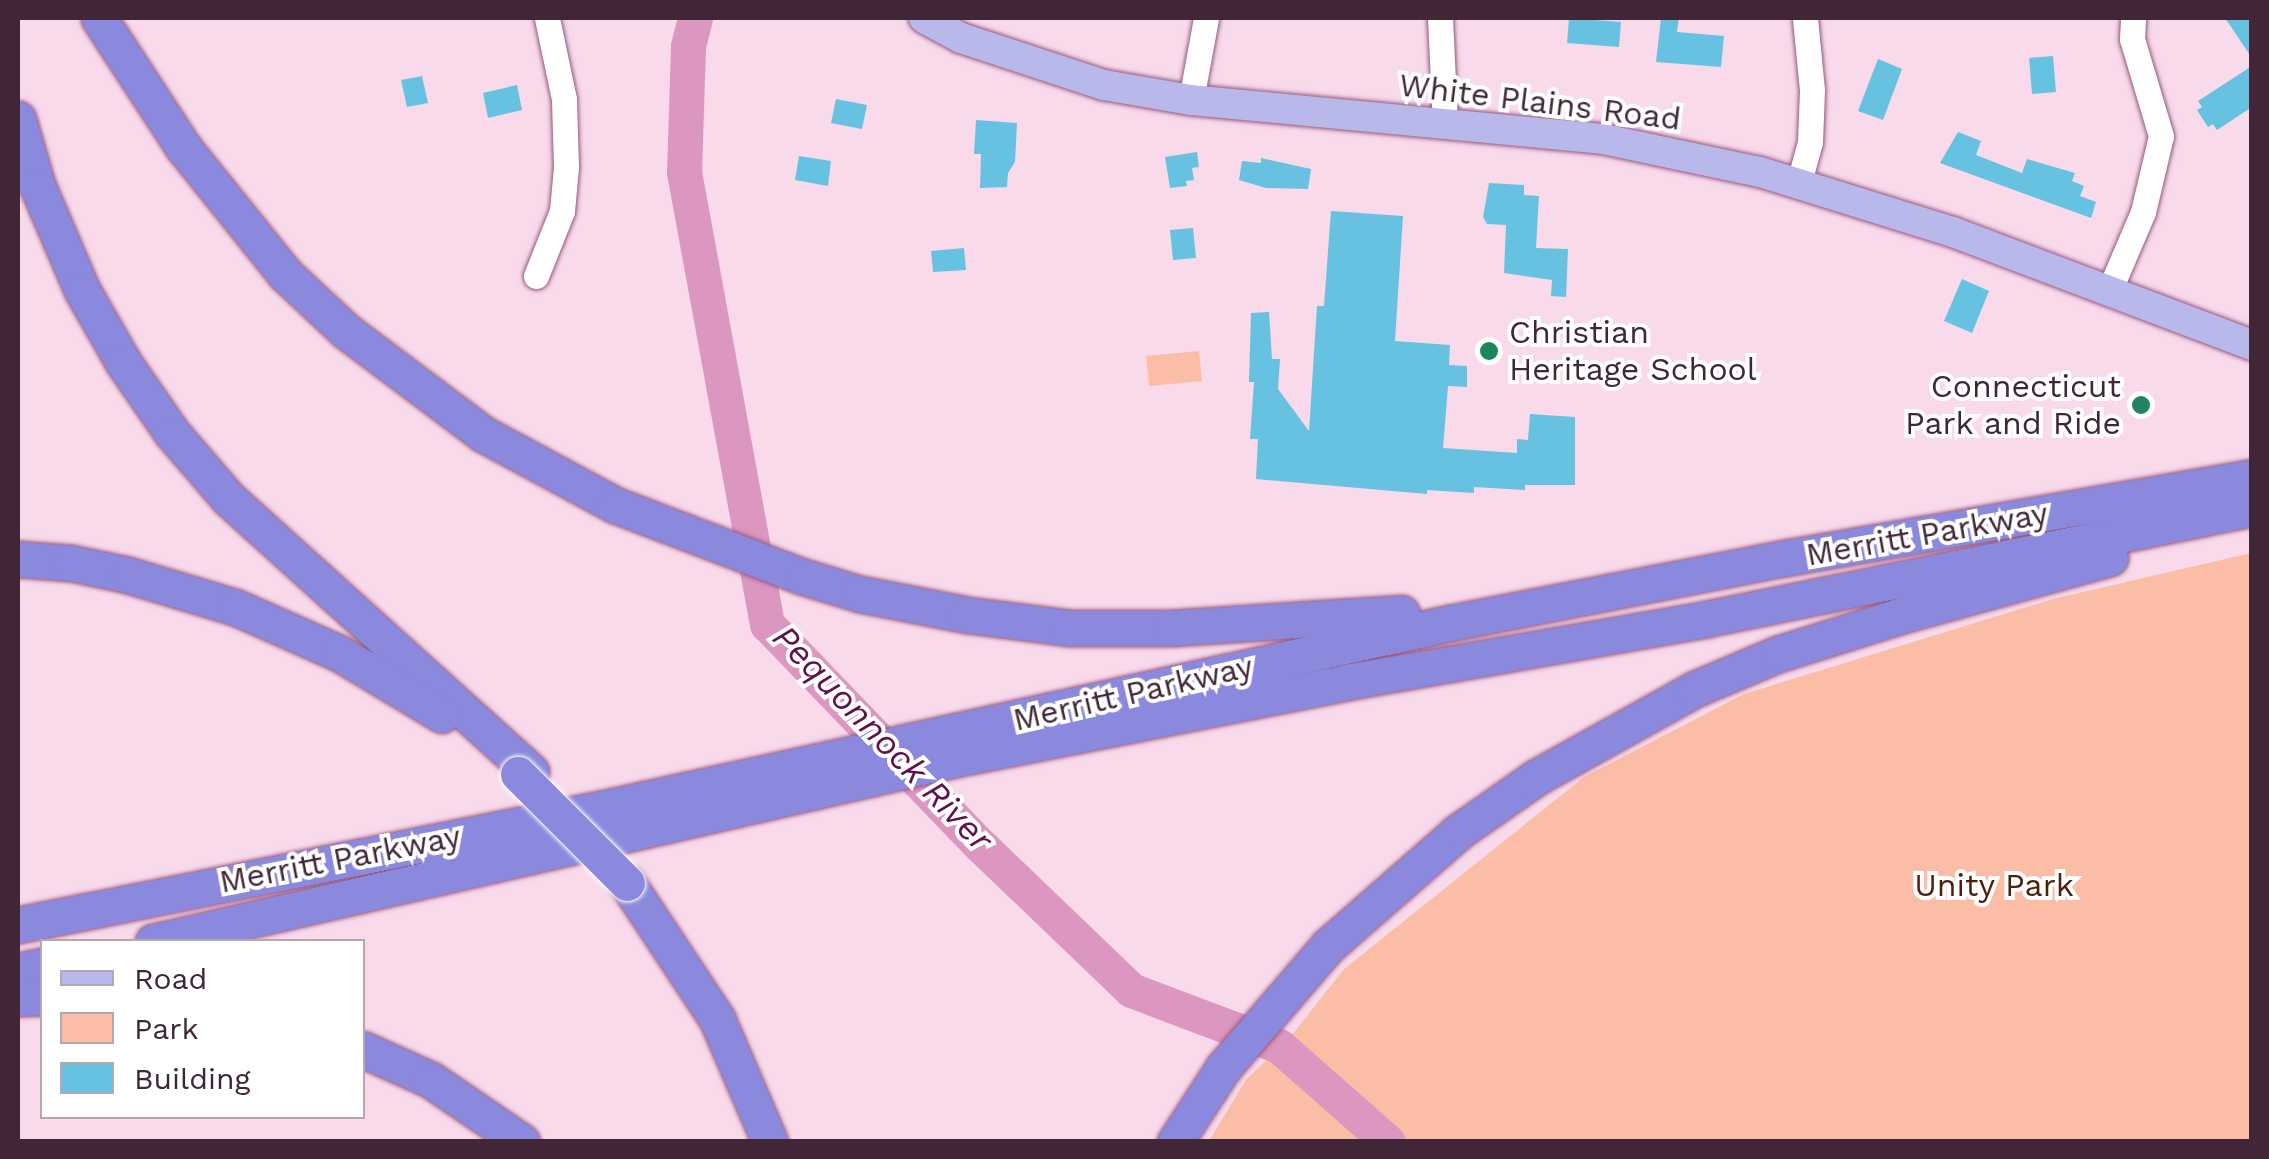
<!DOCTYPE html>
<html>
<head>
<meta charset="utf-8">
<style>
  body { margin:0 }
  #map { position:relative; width:2269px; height:1159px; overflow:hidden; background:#f8daeb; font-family:"Work Sans",sans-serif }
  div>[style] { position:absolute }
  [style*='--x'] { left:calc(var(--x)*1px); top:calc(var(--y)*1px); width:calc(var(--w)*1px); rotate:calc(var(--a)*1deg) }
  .green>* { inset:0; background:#fbbda5 }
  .river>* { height:35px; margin:-17.5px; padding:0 17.5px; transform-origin:17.5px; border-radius:17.5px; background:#dc97c1 }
  .building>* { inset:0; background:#67c2e1 }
  .roads { filter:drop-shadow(0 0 2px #975880) drop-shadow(0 0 2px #975880) }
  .minor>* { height:25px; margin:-12.5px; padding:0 12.5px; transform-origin:12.5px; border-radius:12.5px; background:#fff }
  .major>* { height:30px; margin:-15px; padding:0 15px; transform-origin:15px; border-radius:15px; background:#b9b8eb }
  .highway>* { height:35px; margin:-17.5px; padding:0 17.5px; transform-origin:17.5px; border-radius:17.5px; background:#8a89de }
  .bridges { filter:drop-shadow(0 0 2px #fff) drop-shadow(0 0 2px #fff) }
  .highway-bridge>* { height:35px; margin:-17.5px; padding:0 17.5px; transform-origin:17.5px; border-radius:17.5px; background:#8a89de }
  .dots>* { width:28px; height:28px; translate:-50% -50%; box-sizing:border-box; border:5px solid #fff; border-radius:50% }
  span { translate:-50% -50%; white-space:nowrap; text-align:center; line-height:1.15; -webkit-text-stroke:8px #fff; paint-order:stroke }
  .street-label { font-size:32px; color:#412637 }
  .poi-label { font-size:32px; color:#412637 }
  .left { translate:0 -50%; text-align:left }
  .right { translate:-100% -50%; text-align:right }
  .park-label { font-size:32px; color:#4d1f0a }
  .water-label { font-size:35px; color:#61104a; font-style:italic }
  .frame { position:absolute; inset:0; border:20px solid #412637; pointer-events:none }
  .legend { position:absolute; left:40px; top:939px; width:325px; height:180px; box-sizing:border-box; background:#fff; border:2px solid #b3a8af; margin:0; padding:12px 18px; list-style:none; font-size:30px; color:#412637 }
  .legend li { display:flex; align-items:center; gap:20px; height:50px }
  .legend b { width:50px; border:2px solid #b3a8af }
</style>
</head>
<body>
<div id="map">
  <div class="green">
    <i style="clip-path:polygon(1199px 351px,1202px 381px,1149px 386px,1146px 356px)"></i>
    <i style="clip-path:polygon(2251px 553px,2251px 1141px,1209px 1141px,1246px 1080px,1292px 1035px,1344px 969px,1584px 777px,1744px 694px,2053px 599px)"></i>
  </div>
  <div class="river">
    <i style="--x:695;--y:18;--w:29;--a:104"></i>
    <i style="--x:688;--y:46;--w:126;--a:91.8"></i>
    <i style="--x:684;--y:172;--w:460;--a:79.6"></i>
    <i style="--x:767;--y:624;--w:308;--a:46.1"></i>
    <i style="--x:981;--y:846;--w:208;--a:43.8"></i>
    <i style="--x:1131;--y:990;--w:158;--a:20.7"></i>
    <i style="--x:1279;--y:1046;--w:145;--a:41.4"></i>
  </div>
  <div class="building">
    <i style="clip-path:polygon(1569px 18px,1621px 22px,1619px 47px,1567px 43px)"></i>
    <i style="clip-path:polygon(1661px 18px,1679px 18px,1677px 32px,1724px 36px,1721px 67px,1656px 62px)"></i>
    <i style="clip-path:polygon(2225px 18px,2252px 18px,2252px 58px)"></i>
    <i style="clip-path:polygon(2053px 56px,2056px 92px,2032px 94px,2029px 58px)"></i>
    <i style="clip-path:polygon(1878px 59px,1902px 69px,1883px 120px,1858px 111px)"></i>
    <i style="clip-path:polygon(2252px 66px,2252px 107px,2217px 130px,2213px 124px,2208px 127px,2197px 110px,2202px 107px,2198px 101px)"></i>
    <i style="clip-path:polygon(422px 76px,428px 103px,407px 107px,401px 80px)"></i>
    <i style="clip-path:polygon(517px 85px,522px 110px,488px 118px,483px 93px)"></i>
    <i style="clip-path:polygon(836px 99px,867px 105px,862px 129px,831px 123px)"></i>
    <i style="clip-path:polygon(976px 120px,1017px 123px,1015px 162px,1008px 173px,1007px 187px,980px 188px,981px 154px,974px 154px)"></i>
    <i style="clip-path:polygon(1958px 132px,1981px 141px,1976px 155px,2022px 173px,2027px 159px,2075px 173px,2072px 181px,2084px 186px,2080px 196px,2096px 202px,2091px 218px,1940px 163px)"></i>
    <i style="clip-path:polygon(1197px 152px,1199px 167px,1192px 168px,1194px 180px,1186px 181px,1187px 186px,1170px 188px,1165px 157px)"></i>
    <i style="clip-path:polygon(799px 156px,831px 161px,828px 186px,795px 180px)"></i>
    <i style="clip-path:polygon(1261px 158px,1311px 169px,1308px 189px,1266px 188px,1239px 180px,1242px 161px,1261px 163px)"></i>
    <i style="clip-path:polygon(1489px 183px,1524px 185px,1524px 195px,1539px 196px,1536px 248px,1568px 249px,1566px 297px,1551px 296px,1552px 280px,1504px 273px,1506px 225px,1487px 224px,1483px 217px)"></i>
    <i style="clip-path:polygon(1331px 211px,1403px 216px,1395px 341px,1450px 345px,1449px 365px,1467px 366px,1467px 387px,1448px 386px,1443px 448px,1517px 453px,1517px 439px,1528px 440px,1530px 414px,1575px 417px,1575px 485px,1525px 485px,1525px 490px,1474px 487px,1474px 493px,1427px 490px,1427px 494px,1256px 479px,1258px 439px,1250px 439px,1254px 382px,1249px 382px,1251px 313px,1269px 312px,1272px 359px,1280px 359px,1278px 389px,1309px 431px,1317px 306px,1324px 306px)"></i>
    <i style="clip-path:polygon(1193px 228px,1196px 258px,1173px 260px,1170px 230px)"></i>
    <i style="clip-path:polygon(964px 248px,966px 270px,933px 272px,931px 251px)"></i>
    <i style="clip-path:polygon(1962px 279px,1989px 291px,1972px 333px,1944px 321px)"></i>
  </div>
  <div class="roads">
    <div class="minor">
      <i style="--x:1440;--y:18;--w:105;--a:87.3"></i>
      <i style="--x:1191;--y:100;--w:83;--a:-79.6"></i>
      <i style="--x:1799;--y:182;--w:41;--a:-74.6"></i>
      <i style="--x:1810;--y:142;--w:52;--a:-87.8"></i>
      <i style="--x:1812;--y:90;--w:72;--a:-95.6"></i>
      <i style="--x:536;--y:276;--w:70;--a:-68.2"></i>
      <i style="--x:562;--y:211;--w:44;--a:-84.8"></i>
      <i style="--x:566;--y:167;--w:68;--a:-91.7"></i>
      <i style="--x:564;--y:99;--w:83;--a:-101.9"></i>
      <i style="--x:2110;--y:289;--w:84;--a:-66.8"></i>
      <i style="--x:2143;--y:212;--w:78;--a:-76.7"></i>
      <i style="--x:2161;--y:136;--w:101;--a:-106.6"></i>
      <i style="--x:2132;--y:39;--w:21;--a:-87"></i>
    </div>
    <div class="major">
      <i style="--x:924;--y:18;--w:42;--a:28.4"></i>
      <i style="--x:961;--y:38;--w:151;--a:18.2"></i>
      <i style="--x:1104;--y:85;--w:88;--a:9.8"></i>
      <i style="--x:1191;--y:100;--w:414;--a:5.4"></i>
      <i style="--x:1603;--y:139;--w:160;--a:11.9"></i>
      <i style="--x:1760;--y:172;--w:202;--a:17.3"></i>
      <i style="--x:1953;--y:232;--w:320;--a:20.7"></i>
    </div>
    <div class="highway">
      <i style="--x:99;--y:18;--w:154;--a:56.9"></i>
      <i style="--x:183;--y:147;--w:164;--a:51.2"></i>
      <i style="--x:286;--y:275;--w:82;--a:43"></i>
      <i style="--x:346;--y:331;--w:171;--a:36.9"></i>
      <i style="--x:483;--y:434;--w:150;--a:28.3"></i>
      <i style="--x:615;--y:505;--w:199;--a:20.9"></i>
      <i style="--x:801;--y:576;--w:62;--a:17"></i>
      <i style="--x:860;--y:594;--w:110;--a:11"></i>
      <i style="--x:968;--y:615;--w:102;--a:7.3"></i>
      <i style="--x:1069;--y:628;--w:102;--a:0"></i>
      <i style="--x:1171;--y:628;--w:231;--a:-3.7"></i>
      <i style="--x:18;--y:119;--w:69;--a:73.9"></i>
      <i style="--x:37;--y:185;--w:114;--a:66.8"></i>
      <i style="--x:82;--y:290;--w:83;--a:60.3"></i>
      <i style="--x:123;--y:362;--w:86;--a:55.4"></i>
      <i style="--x:172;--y:433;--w:87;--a:49.2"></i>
      <i style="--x:229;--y:499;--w:407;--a:42.1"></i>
      <i style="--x:18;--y:559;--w:53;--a:4.3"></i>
      <i style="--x:71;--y:563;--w:58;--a:11.9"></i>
      <i style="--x:128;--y:575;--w:112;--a:16.7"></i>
      <i style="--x:235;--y:607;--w:114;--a:23.9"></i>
      <i style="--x:339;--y:653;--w:120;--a:31"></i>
      <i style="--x:627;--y:883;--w:163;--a:56.5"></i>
      <i style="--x:717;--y:1019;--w:134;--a:66.7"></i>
      <i style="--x:18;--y:925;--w:599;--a:-11.27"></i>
      <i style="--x:605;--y:808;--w:865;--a:-12.35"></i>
      <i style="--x:1450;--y:623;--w:341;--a:-11"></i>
      <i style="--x:1785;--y:558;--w:474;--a:-9.8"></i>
      <i style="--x:153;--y:942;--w:823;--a:-12.85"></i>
      <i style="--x:955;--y:759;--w:399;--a:-11.1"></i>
      <i style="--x:1346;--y:682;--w:365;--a:-9.9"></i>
      <i style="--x:1706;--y:619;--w:557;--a:-11.49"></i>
      <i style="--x:18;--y:971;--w:25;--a:-12"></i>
      <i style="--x:18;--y:998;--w:24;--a:-2"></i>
      <i style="--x:362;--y:1049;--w:76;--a:24.2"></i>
      <i style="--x:431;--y:1080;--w:110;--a:34.3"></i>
      <i style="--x:1175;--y:1142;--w:88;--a:-57"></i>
      <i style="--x:1223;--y:1068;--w:161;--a:-49.3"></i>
      <i style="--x:1328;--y:946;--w:173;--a:-41.2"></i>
      <i style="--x:1458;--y:832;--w:94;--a:-35"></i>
      <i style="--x:1535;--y:778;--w:183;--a:-29.1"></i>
      <i style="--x:1695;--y:689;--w:90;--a:-22.9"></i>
      <i style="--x:1778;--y:654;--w:127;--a:-17.4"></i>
      <i style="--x:1899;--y:616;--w:219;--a:-15.4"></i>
    </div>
  </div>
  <div class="bridges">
    <div class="highway-bridge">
      <i style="--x:518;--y:774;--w:154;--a:45"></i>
    </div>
  </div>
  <div class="dots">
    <i style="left:1489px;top:351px;background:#20845e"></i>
    <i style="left:2141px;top:405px;background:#20845e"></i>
  </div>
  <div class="street-label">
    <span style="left:1540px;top:102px;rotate:7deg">White Plains Road</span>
    <span style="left:1927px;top:534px;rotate:-10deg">Merritt Parkway</span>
    <span style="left:1133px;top:693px;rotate:-13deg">Merritt Parkway</span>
    <span style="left:340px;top:859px;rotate:-11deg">Merritt Parkway</span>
  </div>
  <div class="poi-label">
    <span class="left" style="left:1509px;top:351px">Christian<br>Heritage School</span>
    <span class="right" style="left:2121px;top:405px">Connecticut<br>Park and Ride</span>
  </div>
  <div class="park-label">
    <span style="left:1994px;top:885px">Unity Park</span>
  </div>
  <div class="water-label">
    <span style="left:883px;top:738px;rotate:46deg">Pequonnock River</span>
  </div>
  <div class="frame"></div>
  <ul class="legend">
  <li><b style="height:12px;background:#b9b8eb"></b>Road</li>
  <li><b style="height:28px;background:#fbbda5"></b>Park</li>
  <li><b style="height:28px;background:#67c2e1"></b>Building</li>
  </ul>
</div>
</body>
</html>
